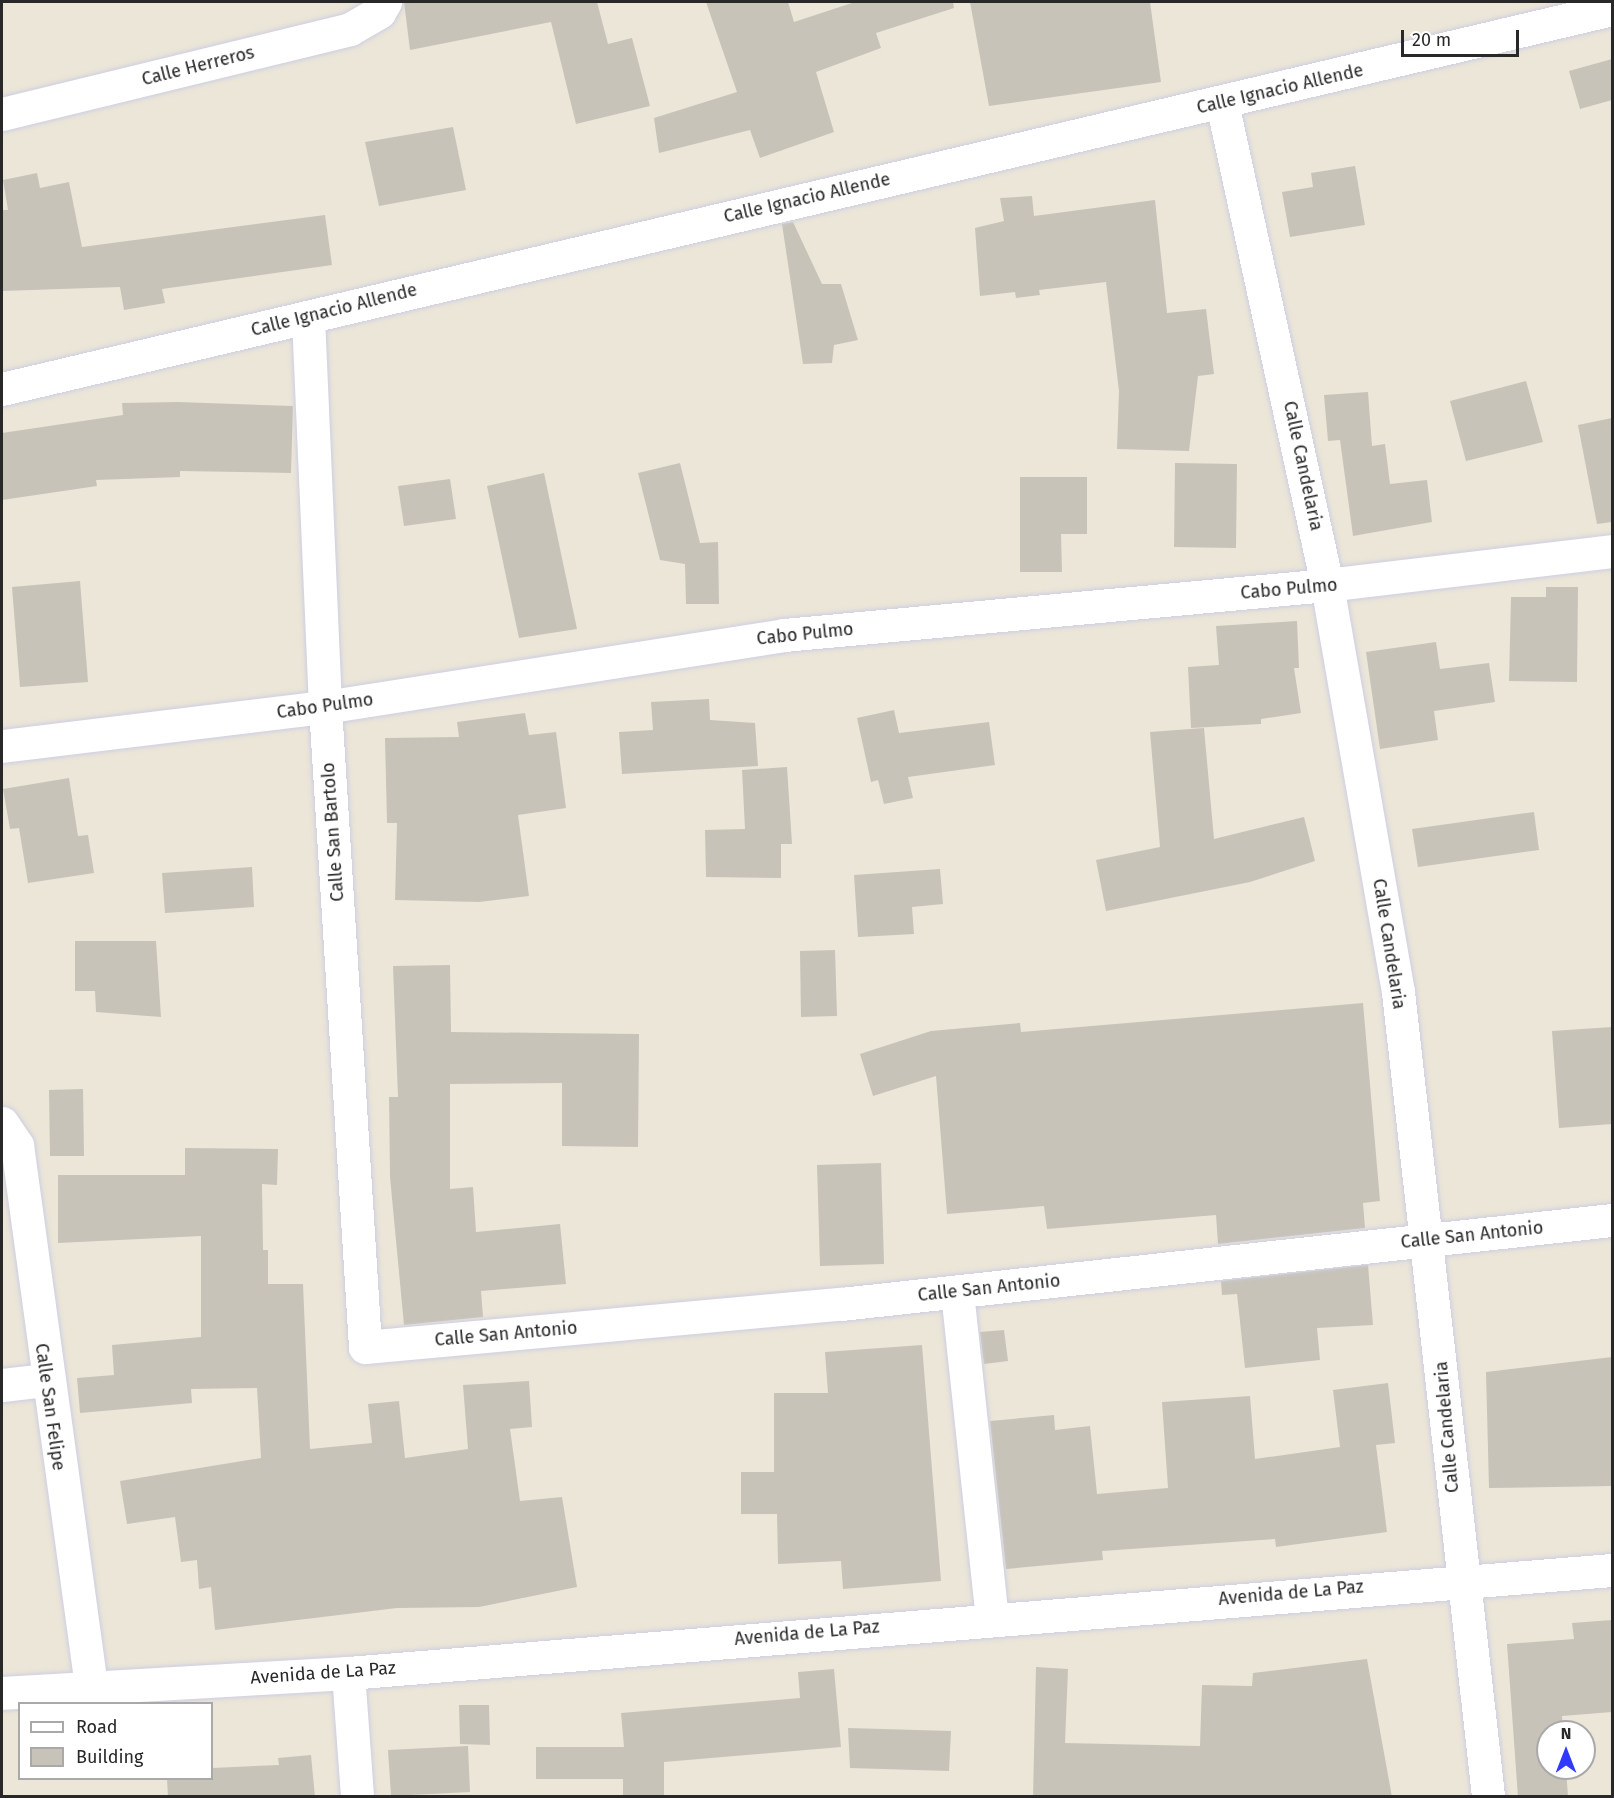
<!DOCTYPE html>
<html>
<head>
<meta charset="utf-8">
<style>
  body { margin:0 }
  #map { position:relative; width:1614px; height:1798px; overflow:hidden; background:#ece6d8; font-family:"Fira Sans",sans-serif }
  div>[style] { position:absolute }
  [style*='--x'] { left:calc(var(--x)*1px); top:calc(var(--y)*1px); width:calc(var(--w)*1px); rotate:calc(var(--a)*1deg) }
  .building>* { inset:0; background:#c7c3b8 }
  .roads { filter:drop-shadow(0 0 2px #cdcee2) drop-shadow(0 0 2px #cdcee2) }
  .minor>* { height:33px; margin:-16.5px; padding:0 16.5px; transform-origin:16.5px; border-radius:16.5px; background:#fff }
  span { translate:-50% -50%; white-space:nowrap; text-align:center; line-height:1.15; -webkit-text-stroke:6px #fff; paint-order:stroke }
  .street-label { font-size:18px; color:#282828 }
  .frame { position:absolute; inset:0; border:3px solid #282828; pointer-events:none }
  .legend { position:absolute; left:18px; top:1702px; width:195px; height:78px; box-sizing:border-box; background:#fff; border:2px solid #a9a9a9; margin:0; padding:8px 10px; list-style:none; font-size:18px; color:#282828 }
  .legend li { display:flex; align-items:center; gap:12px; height:30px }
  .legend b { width:30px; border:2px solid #a9a9a9 }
  .north { position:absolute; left:1536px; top:1720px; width:60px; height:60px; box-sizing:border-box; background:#fff; border:2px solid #a9a9a9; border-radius:50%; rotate:0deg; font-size:16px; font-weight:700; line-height:24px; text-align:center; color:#282828 }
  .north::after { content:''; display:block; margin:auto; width:21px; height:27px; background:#3239ff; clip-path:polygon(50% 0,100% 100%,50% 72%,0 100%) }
  .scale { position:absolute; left:1401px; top:30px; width:118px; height:27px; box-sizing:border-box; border:3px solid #282828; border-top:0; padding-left:8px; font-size:18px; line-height:21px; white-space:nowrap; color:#282828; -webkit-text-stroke:4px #fff; paint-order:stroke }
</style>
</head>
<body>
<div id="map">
  <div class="building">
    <i style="clip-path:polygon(404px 2px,597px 2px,608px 44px,632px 38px,650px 106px,576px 124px,551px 22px,410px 50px)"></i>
    <i style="clip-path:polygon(706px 2px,788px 2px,794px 22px,855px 2px,953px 2px,954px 8px,876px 33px,881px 48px,816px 72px,834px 132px,760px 158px,750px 130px,659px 153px,654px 118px,737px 92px)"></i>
    <i style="clip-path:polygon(970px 2px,1150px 2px,1161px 82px,989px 106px)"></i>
    <i style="clip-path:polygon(1612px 59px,1612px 100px,1580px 109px,1569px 71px)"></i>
    <i style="clip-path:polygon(453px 127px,466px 190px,379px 206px,365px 142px)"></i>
    <i style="clip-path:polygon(1355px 166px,1365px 225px,1290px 237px,1282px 192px,1313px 187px,1311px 173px)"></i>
    <i style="clip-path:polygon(37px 173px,40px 188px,69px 182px,82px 247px,325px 215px,332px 265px,162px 289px,165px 303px,124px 310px,120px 287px,2px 291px,2px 210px,8px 210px,3px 180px)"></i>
    <i style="clip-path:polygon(1032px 196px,1034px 216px,1155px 200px,1167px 313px,1206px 309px,1214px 374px,1198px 376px,1189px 451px,1117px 449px,1119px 391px,1106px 282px,1039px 290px,1040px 295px,1016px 298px,1015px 292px,980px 296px,975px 228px,1004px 221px,1000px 198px)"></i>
    <i style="clip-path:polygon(793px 222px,822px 284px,841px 284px,858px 340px,834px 345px,832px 363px,803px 364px,782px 224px)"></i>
    <i style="clip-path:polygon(1526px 381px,1543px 442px,1466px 461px,1450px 401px)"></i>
    <i style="clip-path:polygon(1368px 392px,1372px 446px,1385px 444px,1390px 484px,1427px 480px,1432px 522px,1353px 536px,1340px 440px,1328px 441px,1324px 395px)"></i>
    <i style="clip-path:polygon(178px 402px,293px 406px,291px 473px,180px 471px,180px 477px,96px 480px,97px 486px,2px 500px,2px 433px,123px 415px,122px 403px)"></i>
    <i style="clip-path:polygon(1612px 418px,1612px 522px,1597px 524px,1578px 425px)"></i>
    <i style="clip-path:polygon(680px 463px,700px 543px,718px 542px,719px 604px,686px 604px,685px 564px,660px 560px,638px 473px)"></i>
    <i style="clip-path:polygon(1175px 463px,1237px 464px,1236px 548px,1174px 547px)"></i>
    <i style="clip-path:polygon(544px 473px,577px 629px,519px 638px,487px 486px)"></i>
    <i style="clip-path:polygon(1020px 477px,1087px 477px,1087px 534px,1061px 534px,1062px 572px,1020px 572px)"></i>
    <i style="clip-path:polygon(450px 479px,456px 519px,404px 526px,398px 486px)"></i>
    <i style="clip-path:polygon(80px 581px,88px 682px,20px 687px,12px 587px)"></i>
    <i style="clip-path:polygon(1546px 587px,1578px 587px,1577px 682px,1509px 681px,1511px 597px,1546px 597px)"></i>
    <i style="clip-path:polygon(1297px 621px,1299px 668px,1294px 668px,1301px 713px,1261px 719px,1261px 724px,1191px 728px,1188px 667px,1219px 665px,1216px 626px)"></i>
    <i style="clip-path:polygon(1436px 642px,1440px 669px,1489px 663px,1495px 702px,1434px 711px,1438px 740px,1380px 749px,1366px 652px)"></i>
    <i style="clip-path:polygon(709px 699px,710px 720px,755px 723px,758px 766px,622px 774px,619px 732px,653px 730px,651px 702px)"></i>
    <i style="clip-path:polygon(894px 710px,899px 733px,989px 722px,995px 765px,908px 777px,913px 798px,884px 804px,878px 780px,871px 782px,857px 718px)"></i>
    <i style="clip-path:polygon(525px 713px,529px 735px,556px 732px,566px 808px,518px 815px,529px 896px,479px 902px,395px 900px,397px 823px,387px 823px,385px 738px,459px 737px,457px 722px)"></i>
    <i style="clip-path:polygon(1204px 728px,1214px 839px,1304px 817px,1315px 861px,1250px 882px,1106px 911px,1096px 860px,1160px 847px,1150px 732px)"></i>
    <i style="clip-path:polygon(787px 767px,792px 844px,781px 844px,781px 878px,706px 877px,705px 830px,745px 829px,742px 770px)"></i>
    <i style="clip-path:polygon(69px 778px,78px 836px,88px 835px,94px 873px,28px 883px,19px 828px,10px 829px,3px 789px)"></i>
    <i style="clip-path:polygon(1534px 812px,1539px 850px,1418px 867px,1412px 829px)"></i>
    <i style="clip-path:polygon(252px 867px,254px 907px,165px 913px,162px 873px)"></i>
    <i style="clip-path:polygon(940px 869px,943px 904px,912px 907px,914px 934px,858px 937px,854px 875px)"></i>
    <i style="clip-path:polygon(75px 941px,156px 941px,161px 1017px,96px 1012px,95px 991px,75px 991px)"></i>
    <i style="clip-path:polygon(835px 950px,837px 1016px,801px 1017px,800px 951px)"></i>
    <i style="clip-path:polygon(450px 965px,451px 1032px,639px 1034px,638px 1147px,562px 1146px,562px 1083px,450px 1084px,450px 1189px,473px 1187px,476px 1232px,560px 1224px,566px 1284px,481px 1291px,483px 1317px,404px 1325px,390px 1177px,389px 1097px,398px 1097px,393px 966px)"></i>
    <i style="clip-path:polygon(1363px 1003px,1380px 1201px,1363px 1203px,1365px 1228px,1218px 1244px,1216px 1215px,1047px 1229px,1044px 1206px,947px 1214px,936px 1076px,873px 1096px,860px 1054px,931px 1031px,1020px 1023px,1021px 1032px)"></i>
    <i style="clip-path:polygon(1612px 1027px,1612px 1124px,1559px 1128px,1552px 1031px)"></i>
    <i style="clip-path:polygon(83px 1089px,84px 1156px,50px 1156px,49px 1090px)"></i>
    <i style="clip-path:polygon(185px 1148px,278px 1149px,277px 1185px,262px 1184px,263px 1250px,268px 1250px,268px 1284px,303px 1284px,310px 1449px,372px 1443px,368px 1404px,399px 1401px,405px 1458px,468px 1449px,463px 1385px,529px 1381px,532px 1427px,510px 1429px,520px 1501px,562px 1497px,577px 1587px,479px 1607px,397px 1608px,215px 1630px,211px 1587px,199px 1589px,197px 1560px,181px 1562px,175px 1517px,127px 1524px,120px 1481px,261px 1458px,257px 1388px,191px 1389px,192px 1403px,80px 1413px,77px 1378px,114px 1375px,112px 1345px,201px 1337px,201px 1236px,58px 1243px,58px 1175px,185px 1175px)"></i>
    <i style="clip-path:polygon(881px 1163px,884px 1264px,820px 1266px,817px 1165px)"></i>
    <i style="clip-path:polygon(1368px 1265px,1373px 1325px,1317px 1328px,1320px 1360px,1245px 1368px,1237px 1294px,1222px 1295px,1221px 1281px)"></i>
    <i style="clip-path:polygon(1004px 1330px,1008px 1361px,984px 1364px,980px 1332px)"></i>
    <i style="clip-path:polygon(922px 1345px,941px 1581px,843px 1589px,841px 1561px,778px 1564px,777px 1514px,741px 1514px,741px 1472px,774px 1472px,774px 1393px,828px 1393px,825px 1352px)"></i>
    <i style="clip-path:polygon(1612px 1357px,1612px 1486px,1489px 1488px,1486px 1372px)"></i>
    <i style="clip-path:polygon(1388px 1383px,1395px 1443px,1376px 1445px,1387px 1532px,1276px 1547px,1275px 1539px,1102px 1551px,1103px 1560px,1006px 1569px,990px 1421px,1054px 1415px,1055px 1430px,1090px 1426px,1097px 1494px,1168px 1488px,1162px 1402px,1250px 1396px,1255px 1459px,1340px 1447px,1333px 1390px)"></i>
    <i style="clip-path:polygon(1612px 1620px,1612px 1712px,1562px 1716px,1563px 1732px,1548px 1732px,1548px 1768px,1566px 1768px,1568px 1797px,1518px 1797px,1507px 1644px,1574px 1639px,1572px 1623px)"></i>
    <i style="clip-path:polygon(1367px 1659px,1392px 1797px,1033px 1797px,1036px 1667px,1068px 1669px,1065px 1743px,1200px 1746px,1202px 1685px,1252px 1686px,1253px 1673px)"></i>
    <i style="clip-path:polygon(834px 1669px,841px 1747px,664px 1762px,664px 1797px,623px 1797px,623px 1779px,536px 1779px,536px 1747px,624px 1747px,621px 1713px,800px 1698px,798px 1672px)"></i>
    <i style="clip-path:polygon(459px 1705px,489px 1705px,490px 1745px,460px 1744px)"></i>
    <i style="clip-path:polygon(848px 1728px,951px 1731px,949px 1771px,850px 1768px)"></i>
    <i style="clip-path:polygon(468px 1746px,470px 1792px,391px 1796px,388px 1750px)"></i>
    <i style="clip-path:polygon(311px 1755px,315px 1797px,168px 1797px,167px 1779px,212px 1779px,212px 1768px,279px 1765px,278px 1758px)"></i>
  </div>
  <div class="roads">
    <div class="minor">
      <i style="--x:1222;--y:103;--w:493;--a:77.7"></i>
      <i style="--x:1327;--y:585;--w:413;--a:80.1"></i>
      <i style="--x:1398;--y:992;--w:809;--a:83.61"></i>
      <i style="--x:2;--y:114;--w:358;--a:-13.7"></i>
      <i style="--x:350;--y:29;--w:34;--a:-30"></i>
      <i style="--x:379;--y:12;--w:12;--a:-59"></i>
      <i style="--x:308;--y:317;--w:390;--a:87.5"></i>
      <i style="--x:325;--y:707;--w:641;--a:86.42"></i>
      <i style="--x:365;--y:1347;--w:478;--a:-5.2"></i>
      <i style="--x:841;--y:1304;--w:776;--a:-6.22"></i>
      <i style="--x:2;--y:389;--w:1654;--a:-13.28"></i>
      <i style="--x:2;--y:746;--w:325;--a:-6.9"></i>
      <i style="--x:325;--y:707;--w:465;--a:-8.9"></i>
      <i style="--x:784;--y:635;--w:545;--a:-5.26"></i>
      <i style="--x:1327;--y:585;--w:287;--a:-6.8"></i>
      <i style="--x:2;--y:1123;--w:27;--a:56"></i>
      <i style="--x:17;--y:1145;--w:546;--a:82.21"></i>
      <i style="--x:957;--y:1292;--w:327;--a:83.9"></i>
      <i style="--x:2;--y:1385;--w:43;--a:-6.6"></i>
      <i style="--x:348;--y:1673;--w:123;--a:85.8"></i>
      <i style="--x:2;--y:1693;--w:347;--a:-3.3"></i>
      <i style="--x:348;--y:1673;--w:1268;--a:-4.66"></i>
    </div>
  </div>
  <div class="street-label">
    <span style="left:198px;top:66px;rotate:-14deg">Calle Herreros</span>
    <span style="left:1280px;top:89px;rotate:-13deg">Calle Ignacio Allende</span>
    <span style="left:807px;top:198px;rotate:-13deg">Calle Ignacio Allende</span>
    <span style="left:334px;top:310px;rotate:-14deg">Calle Ignacio Allende</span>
    <span style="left:1303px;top:466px;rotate:78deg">Calle Candelaria</span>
    <span style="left:1289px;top:589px;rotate:-5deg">Cabo Pulmo</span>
    <span style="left:805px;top:634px;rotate:-6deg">Cabo Pulmo</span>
    <span style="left:325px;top:706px;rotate:-8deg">Cabo Pulmo</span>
    <span style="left:333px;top:832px;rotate:-94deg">Calle San Bartolo</span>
    <span style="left:1389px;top:944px;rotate:81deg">Calle Candelaria</span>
    <span style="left:1472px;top:1235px;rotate:-6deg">Calle San Antonio</span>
    <span style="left:989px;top:1288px;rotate:-6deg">Calle San Antonio</span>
    <span style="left:506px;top:1334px;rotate:-5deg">Calle San Antonio</span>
    <span style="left:50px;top:1407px;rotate:82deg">Calle San Felipe</span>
    <span style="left:1447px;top:1427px;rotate:-95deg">Calle Candelaria</span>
    <span style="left:1291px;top:1593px;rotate:-5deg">Avenida de La Paz</span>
    <span style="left:807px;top:1633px;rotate:-5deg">Avenida de La Paz</span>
    <span style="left:323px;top:1673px;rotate:-4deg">Avenida de La Paz</span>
  </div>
  <div class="frame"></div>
  <ul class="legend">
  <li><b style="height:8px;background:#fff"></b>Road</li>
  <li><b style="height:16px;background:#c7c3b8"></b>Building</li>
  </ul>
  <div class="north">N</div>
  <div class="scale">20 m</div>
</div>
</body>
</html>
